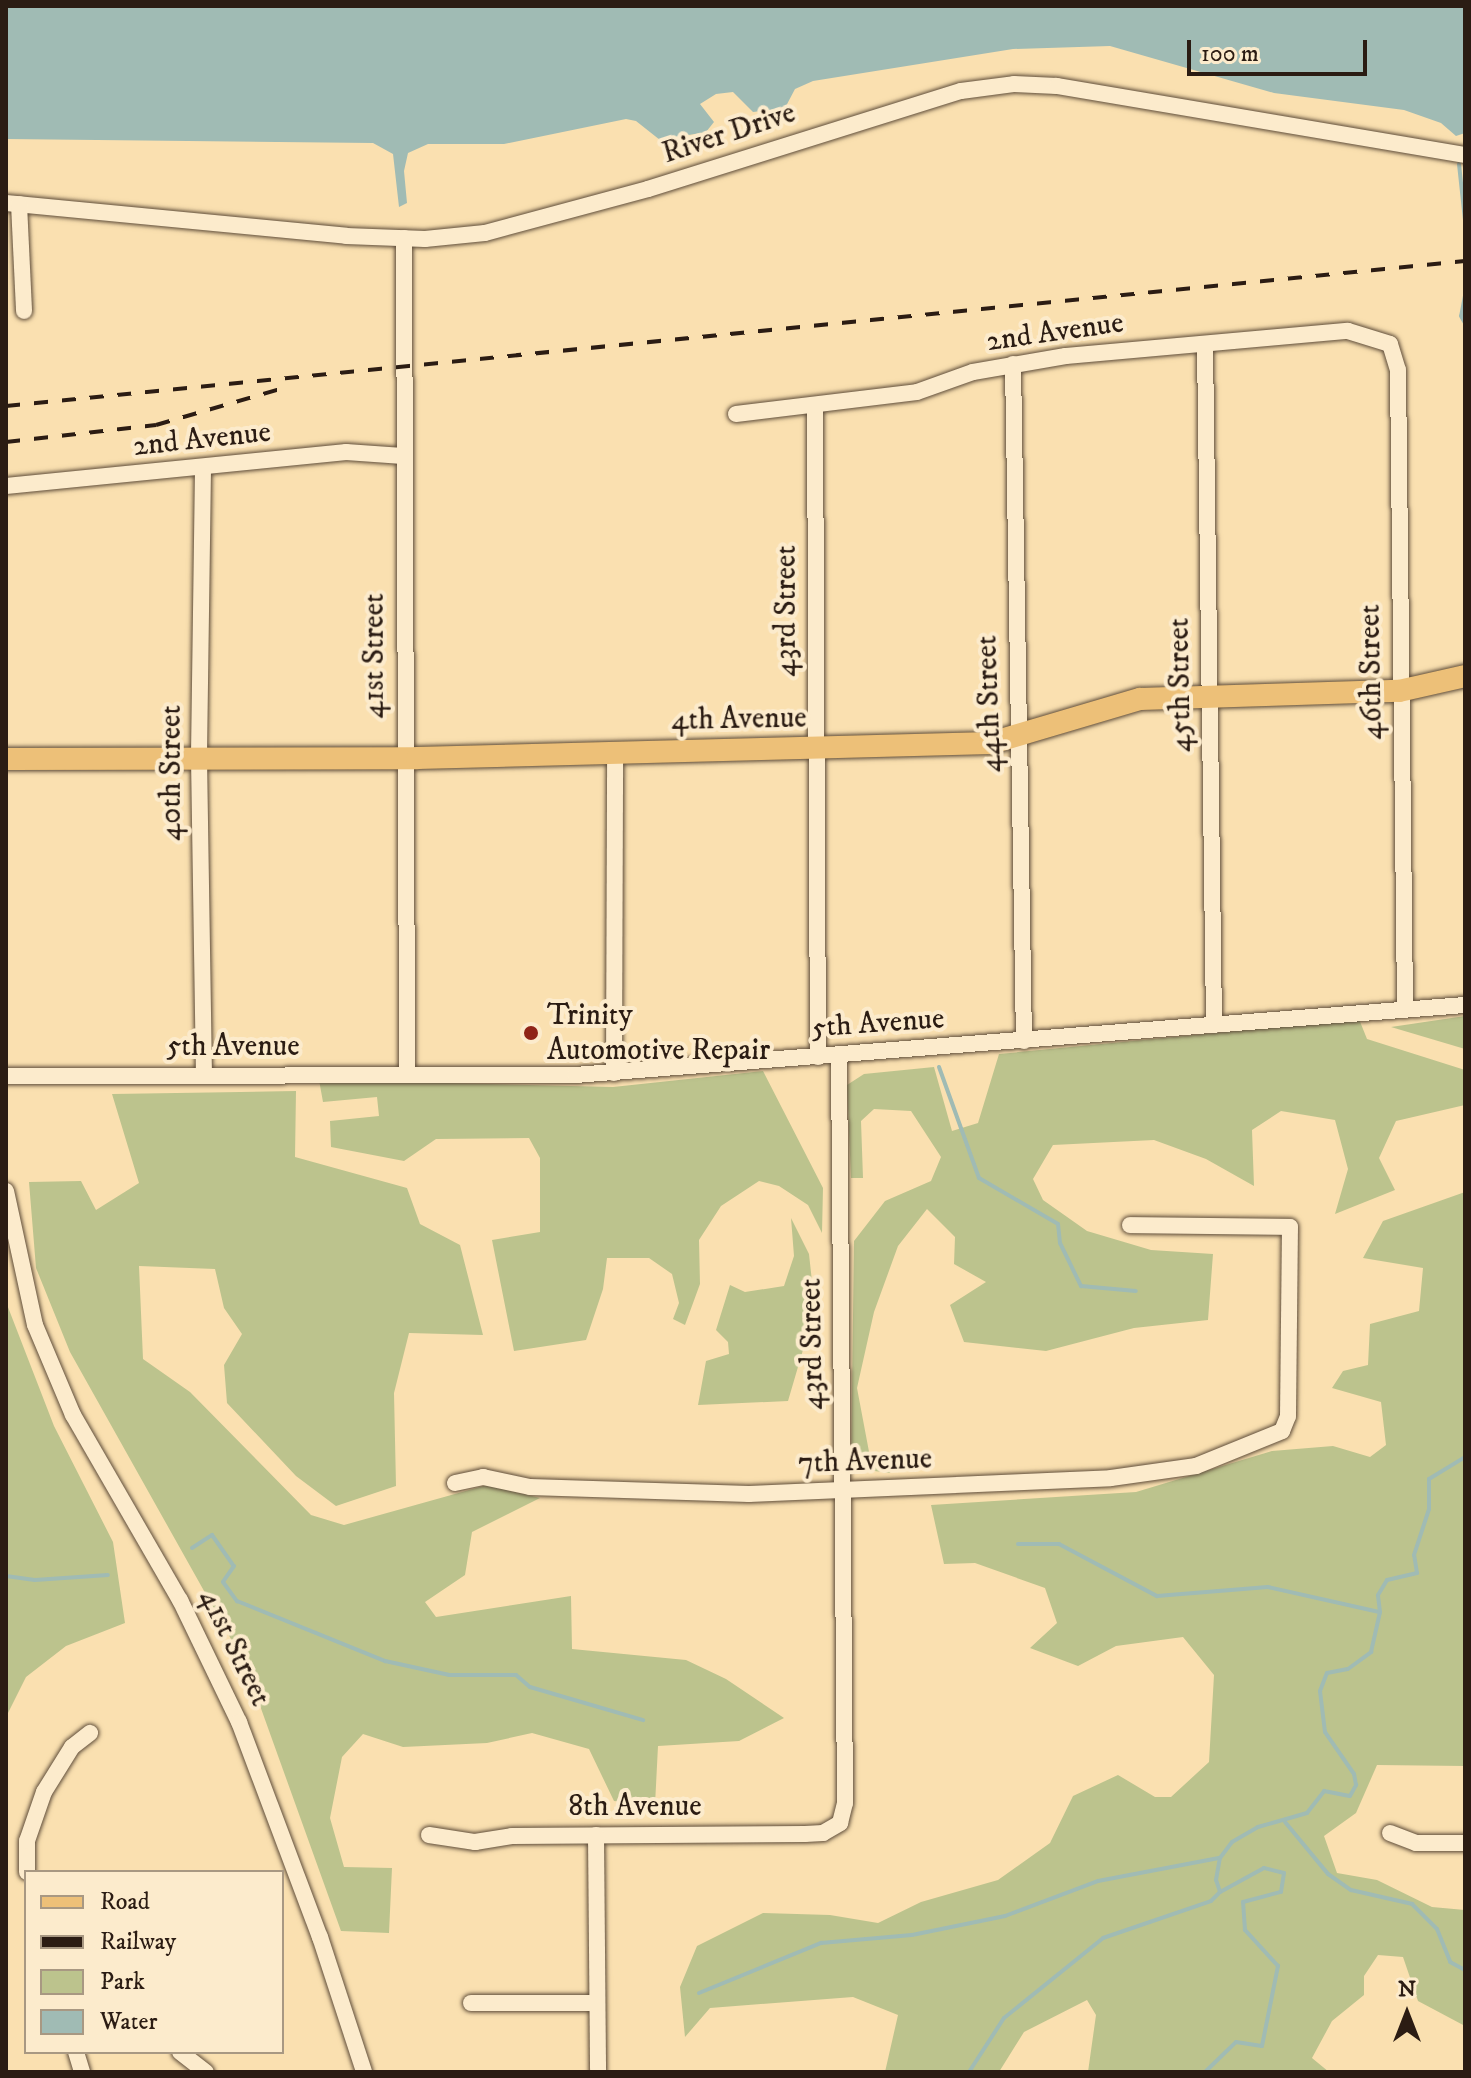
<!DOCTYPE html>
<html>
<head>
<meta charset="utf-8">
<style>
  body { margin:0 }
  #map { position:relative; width:1471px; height:2078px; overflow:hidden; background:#fae0b0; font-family:"IM FELL DW Pica",serif }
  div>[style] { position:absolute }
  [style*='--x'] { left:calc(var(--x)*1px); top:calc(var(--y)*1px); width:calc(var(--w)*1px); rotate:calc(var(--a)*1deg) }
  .green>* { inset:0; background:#bcc38d }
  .water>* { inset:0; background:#a0bbb4 }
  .stream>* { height:4px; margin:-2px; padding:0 2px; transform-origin:2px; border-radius:2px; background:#a0bbb4 }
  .roads { filter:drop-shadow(0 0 2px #5f4d3a) drop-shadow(0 0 2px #5f4d3a) }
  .minor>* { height:16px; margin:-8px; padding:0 8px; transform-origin:8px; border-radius:8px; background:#fcebcc }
  .major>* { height:22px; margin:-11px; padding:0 11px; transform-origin:11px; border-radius:11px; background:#edc078 }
  .rail>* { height:4px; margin-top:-2px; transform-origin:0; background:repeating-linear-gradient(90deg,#2b1c13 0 14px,transparent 0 28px) }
  .dots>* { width:22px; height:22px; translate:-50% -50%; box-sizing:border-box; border:4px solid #fcebcc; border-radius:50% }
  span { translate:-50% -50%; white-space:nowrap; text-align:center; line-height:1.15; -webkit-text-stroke:8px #fcebcc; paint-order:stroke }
  .street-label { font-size:30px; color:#2b1c13 }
  .poi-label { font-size:30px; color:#2b1c13 }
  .left { translate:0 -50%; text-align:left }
  .frame { position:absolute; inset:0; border:8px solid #2b1c13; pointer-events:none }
  .legend { position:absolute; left:24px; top:1870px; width:260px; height:184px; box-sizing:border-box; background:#fcebcc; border:2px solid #a89882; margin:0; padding:10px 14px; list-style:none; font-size:24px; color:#2b1c13 }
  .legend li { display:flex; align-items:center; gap:16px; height:40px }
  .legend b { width:40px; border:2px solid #a89882 }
  .north { position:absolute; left:1367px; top:1974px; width:80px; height:80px; -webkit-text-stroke:6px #fcebcc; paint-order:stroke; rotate:0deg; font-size:22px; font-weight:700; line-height:32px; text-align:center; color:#2b1c13 }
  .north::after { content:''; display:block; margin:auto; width:28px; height:36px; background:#2b1c13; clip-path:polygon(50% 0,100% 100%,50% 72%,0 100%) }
  .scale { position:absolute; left:1187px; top:40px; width:180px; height:36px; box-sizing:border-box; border:4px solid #2b1c13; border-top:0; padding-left:10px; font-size:24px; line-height:28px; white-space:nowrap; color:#2b1c13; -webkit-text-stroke:6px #fcebcc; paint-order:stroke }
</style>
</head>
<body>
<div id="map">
  <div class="green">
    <i style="clip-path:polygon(1465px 1016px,1465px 1049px,1391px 1027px)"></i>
    <i style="clip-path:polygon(1359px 1019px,1367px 1039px,1465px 1070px,1465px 1105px,1396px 1121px,1379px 1158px,1395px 1190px,1335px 1214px,1348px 1169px,1335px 1120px,1281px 1111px,1252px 1130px,1254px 1186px,1206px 1159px,1154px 1140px,1053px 1145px,1033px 1179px,1043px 1200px,1087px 1231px,1151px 1250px,1213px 1254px,1208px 1320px,1134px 1328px,1046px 1351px,964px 1342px,950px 1305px,986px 1282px,954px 1264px,955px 1237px,927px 1209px,898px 1246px,874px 1312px,857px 1388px,870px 1457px,897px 1458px,890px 1473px,851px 1468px,854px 1241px,885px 1201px,931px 1181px,941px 1157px,911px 1111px,874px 1109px,861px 1121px,863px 1178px,851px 1178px,847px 1085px,864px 1074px,934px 1067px,952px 1131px,978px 1123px,999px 1054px)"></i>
    <i style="clip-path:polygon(763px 1071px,823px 1188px,822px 1233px,808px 1205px,779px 1186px,759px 1181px,721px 1206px,699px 1240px,700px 1284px,685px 1325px,673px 1319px,679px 1303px,672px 1274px,649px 1258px,607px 1258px,603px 1289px,586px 1340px,514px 1351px,492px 1240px,540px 1232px,540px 1158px,529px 1138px,436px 1139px,404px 1161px,331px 1147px,330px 1121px,379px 1116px,377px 1097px,323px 1102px,319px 1080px,613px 1087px)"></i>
    <i style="clip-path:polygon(296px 1091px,295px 1157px,407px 1188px,420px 1224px,460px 1245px,483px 1335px,409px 1333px,394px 1393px,396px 1486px,336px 1506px,296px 1476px,227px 1403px,224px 1365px,242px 1334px,224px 1308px,215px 1269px,139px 1266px,143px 1359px,190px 1392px,311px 1515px,344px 1525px,487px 1485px,540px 1498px,472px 1532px,465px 1575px,425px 1602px,436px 1617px,571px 1596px,572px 1649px,686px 1660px,726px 1679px,784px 1718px,739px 1741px,658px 1746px,655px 1805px,614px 1801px,589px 1749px,532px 1733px,487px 1743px,403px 1747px,363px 1734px,342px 1757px,330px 1818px,344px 1867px,392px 1868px,389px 1933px,341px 1931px,245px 1664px,70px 1352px,36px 1268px,29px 1182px,81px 1181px,96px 1210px,139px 1183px,112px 1094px)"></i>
    <i style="clip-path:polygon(1465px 1192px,1465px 1766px,1377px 1765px,1356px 1813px,1324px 1836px,1337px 1873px,1377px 1880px,1432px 1907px,1465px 1910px,1465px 2026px,1418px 2001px,1403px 1957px,1378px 1955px,1364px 1976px,1364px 1995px,1332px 2021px,1312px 2058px,1329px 2072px,1088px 2072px,1096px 2015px,1087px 2000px,1024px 2032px,999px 2072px,885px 2072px,898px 2015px,853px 1997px,710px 2008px,685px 2037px,680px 1987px,697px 1946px,763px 1913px,830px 1915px,878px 1923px,921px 1902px,998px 1880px,1050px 1843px,1073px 1796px,1118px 1775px,1155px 1797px,1171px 1797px,1209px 1762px,1214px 1675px,1183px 1637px,1116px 1646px,1078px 1666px,1030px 1648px,1057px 1623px,1045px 1588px,975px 1563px,944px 1564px,931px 1505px,1136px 1492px,1272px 1451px,1333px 1446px,1370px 1457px,1386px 1445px,1381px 1402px,1332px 1388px,1343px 1371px,1368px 1365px,1370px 1324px,1419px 1311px,1423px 1268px,1363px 1258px,1383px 1221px)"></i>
    <i style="clip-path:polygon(791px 1218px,809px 1254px,815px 1309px,788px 1401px,698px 1405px,706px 1361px,729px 1354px,728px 1342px,716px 1330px,730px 1285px,745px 1292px,784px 1286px,794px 1256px)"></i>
    <i style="clip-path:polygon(6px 1302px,54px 1426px,113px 1542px,125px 1623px,66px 1646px,26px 1677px,6px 1717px)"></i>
  </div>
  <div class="water">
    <i style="clip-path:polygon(6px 6px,1465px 6px,1465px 133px,1456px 136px,1441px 123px,1404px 110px,1274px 93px,1110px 46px,1013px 49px,813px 81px,795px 89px,785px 108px,753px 112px,733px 92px,716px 94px,700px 104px,714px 122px,706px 132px,660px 140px,636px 121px,626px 119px,504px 144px,428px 144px,408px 153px,404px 171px,407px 203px,399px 207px,393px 154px,373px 143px,6px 139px)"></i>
  </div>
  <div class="stream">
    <i style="--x:1459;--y:164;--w:56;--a:83.9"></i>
    <i style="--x:1465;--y:296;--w:20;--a:101"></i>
    <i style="--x:1461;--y:316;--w:8;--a:60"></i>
    <i style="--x:939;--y:1067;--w:118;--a:70.2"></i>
    <i style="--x:979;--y:1178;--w:91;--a:30.2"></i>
    <i style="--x:1058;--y:1224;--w:19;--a:84"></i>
    <i style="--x:1060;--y:1243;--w:48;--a:64"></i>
    <i style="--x:1081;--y:1286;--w:55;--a:5.2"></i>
    <i style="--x:1018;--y:1544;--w:41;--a:0"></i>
    <i style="--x:1059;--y:1544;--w:111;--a:28"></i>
    <i style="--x:1157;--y:1596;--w:111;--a:-4.6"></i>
    <i style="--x:1268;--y:1587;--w:114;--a:12.7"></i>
    <i style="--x:192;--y:1548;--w:24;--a:-33"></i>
    <i style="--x:212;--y:1535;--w:38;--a:55"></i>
    <i style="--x:234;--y:1566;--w:19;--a:125"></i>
    <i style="--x:223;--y:1582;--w:24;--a:54"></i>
    <i style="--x:237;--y:1601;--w:160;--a:22.1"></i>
    <i style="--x:385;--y:1661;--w:66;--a:12.3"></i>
    <i style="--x:449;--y:1675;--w:67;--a:0"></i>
    <i style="--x:516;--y:1675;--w:18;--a:41"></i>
    <i style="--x:530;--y:1687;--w:118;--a:16.3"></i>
    <i style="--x:6;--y:1576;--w:29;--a:8"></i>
    <i style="--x:35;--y:1580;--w:73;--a:-3.9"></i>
    <i style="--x:1285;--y:1822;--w:67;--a:50.4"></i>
    <i style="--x:1328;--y:1874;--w:28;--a:35"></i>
    <i style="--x:1351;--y:1890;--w:63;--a:12.9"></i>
    <i style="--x:1412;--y:1904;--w:35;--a:45"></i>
    <i style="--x:1437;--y:1929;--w:35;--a:68"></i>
    <i style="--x:1450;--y:1962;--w:17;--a:28"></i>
    <i style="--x:699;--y:1993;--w:132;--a:-22.3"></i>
    <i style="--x:821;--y:1943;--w:91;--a:-5"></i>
    <i style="--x:912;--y:1935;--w:95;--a:-11.5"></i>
    <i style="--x:1005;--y:1916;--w:99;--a:-20.6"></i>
    <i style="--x:1098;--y:1881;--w:123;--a:-10.8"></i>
    <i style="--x:969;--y:2072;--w:64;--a:-57.1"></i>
    <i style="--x:1004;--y:2018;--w:127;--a:-38.9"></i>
    <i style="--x:1103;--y:1938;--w:114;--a:-18.9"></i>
    <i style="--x:1211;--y:1901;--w:11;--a:-45"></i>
    <i style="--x:1205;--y:2072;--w:43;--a:-44.1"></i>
    <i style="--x:1236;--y:2042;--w:26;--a:9"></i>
    <i style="--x:1262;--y:2046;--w:82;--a:-78.7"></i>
    <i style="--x:1278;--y:1966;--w:49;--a:-132.5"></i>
    <i style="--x:1245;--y:1930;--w:28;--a:-94"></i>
    <i style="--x:1243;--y:1902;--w:39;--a:-15"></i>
    <i style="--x:1281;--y:1892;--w:19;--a:-81"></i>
    <i style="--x:1284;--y:1873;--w:21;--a:-166"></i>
    <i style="--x:1264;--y:1868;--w:50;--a:151.4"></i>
    <i style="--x:1220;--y:1892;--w:13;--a:-108"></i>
    <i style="--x:1216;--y:1880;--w:22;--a:-80"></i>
    <i style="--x:1220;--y:1858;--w:20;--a:-53"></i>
    <i style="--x:1232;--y:1842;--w:30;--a:-30"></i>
    <i style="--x:1258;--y:1827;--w:51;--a:-15.9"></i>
    <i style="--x:1307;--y:1813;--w:28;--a:-52"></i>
    <i style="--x:1324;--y:1791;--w:26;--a:11"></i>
    <i style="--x:1350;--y:1796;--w:13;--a:-61"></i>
    <i style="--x:1356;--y:1785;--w:11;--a:-100"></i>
    <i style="--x:1354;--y:1774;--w:51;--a:-124.6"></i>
    <i style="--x:1325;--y:1732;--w:41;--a:-97"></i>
    <i style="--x:1320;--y:1691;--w:19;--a:-69"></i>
    <i style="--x:1327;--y:1673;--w:21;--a:-11"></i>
    <i style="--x:1348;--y:1669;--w:29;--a:-36"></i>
    <i style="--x:1371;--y:1652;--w:41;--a:-77.3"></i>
    <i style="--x:1380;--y:1612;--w:17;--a:-97"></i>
    <i style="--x:1378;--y:1595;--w:17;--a:-59"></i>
    <i style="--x:1387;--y:1580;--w:31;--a:-13"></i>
    <i style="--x:1417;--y:1573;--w:18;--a:-99"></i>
    <i style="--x:1414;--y:1555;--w:48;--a:-71.9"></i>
    <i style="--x:1429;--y:1509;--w:30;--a:-90"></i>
    <i style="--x:1429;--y:1479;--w:42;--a:-31.4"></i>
  </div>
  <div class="roads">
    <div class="minor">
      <i style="--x:6;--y:203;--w:342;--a:5.5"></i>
      <i style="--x:346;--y:236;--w:79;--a:2.2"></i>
      <i style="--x:425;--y:239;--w:60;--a:-5.7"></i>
      <i style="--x:485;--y:233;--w:169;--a:-15.1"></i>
      <i style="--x:648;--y:189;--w:328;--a:-17.4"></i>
      <i style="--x:961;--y:91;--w:53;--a:-7.5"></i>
      <i style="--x:1014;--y:84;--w:43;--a:2.7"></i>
      <i style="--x:1057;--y:86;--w:414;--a:9.6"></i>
      <i style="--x:19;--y:204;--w:107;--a:87.3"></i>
      <i style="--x:404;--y:238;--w:836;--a:89.79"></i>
      <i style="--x:1205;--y:345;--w:680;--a:89.24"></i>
      <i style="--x:1013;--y:364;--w:677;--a:89.07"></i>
      <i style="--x:815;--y:405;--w:652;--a:89.74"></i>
      <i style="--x:736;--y:414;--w:182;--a:-6.9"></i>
      <i style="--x:917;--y:392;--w:59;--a:-19.7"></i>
      <i style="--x:973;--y:372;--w:94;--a:-9.8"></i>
      <i style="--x:1066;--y:356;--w:283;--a:-5.1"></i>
      <i style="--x:1348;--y:331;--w:44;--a:17.2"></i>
      <i style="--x:1390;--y:344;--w:27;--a:73"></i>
      <i style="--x:1398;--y:370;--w:639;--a:89.37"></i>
      <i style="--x:203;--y:469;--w:289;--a:90.8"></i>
      <i style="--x:199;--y:758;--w:318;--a:89.1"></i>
      <i style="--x:6;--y:486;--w:342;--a:-5.7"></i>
      <i style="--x:346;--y:452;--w:57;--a:4"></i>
      <i style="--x:614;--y:1073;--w:320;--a:-89.8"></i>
      <i style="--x:6;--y:1076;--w:569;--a:-0.1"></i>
      <i style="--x:575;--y:1075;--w:893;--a:-4.5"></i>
      <i style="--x:6;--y:1191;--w:137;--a:77.8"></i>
      <i style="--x:35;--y:1325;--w:98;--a:67.1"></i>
      <i style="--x:73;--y:1415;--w:214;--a:60"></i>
      <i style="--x:180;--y:1600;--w:136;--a:64.2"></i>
      <i style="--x:239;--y:1722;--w:230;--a:69.4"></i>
      <i style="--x:320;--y:1937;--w:142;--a:71.9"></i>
      <i style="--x:455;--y:1483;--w:29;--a:-12"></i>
      <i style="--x:483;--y:1477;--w:48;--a:12"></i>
      <i style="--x:530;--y:1487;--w:219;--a:1.8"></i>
      <i style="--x:749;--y:1494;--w:362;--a:-2.5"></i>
      <i style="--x:1111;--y:1478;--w:86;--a:-8"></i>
      <i style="--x:1196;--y:1466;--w:93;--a:-22.1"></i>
      <i style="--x:1282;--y:1431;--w:16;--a:-68"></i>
      <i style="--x:1288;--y:1416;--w:189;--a:-89.4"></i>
      <i style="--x:1290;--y:1227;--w:160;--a:-179.3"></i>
      <i style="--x:1390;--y:1833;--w:28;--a:21"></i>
      <i style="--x:1416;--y:1843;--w:49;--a:0"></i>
      <i style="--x:429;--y:1835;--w:47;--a:8.7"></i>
      <i style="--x:475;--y:1842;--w:37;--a:-9"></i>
      <i style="--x:512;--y:1836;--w:293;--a:-0.4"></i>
      <i style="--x:805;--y:1834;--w:18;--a:-3"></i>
      <i style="--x:823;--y:1833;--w:20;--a:-30"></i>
      <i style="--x:840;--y:1823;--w:21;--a:-76"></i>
      <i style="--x:845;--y:1803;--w:748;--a:-90.46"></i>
      <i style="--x:596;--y:1835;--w:237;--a:89.5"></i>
      <i style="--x:27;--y:1872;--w:31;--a:-90"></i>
      <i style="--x:27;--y:1841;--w:52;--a:-70.9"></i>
      <i style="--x:44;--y:1792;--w:53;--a:-58.1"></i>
      <i style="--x:72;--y:1747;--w:23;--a:-38"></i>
      <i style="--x:471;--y:2003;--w:126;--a:0"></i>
      <i style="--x:76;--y:2052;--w:21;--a:73"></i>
      <i style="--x:180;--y:2052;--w:33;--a:38"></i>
    </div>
    <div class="major">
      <i style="--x:6;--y:759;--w:411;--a:-0.1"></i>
      <i style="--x:417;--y:758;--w:574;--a:-1.5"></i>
      <i style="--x:991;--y:743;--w:155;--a:-16.5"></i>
      <i style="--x:1140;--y:699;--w:259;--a:-1.8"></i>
      <i style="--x:1399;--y:691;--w:68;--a:-12.8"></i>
    </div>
  </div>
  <div class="rail">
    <i style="--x:6;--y:406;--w:1466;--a:-5.68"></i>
    <i style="--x:6;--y:442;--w:151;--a:-6.5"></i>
    <i style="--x:156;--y:425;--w:136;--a:-16.2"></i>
  </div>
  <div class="dots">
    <i style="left:531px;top:1033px;background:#8f2418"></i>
  </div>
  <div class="street-label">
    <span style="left:729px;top:134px;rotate:-18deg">River Drive</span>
    <span style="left:1055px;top:333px;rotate:-8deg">2nd Avenue</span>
    <span style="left:202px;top:440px;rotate:-6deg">2nd Avenue</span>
    <span style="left:787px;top:611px;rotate:-90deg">43rd Street</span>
    <span style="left:375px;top:656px;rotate:-90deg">41st Street</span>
    <span style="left:1372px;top:672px;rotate:-91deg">46th Street</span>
    <span style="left:1181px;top:685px;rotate:-91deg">45th Street</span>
    <span style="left:990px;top:704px;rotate:-92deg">44th Street</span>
    <span style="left:739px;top:720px;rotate:-1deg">4th Avenue</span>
    <span style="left:172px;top:773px;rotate:-90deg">40th Street</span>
    <span style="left:878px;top:1024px;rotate:-4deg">5th Avenue</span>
    <span style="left:233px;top:1047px">5th Avenue</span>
    <span style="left:813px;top:1344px;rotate:-91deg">43rd Street</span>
    <span style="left:865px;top:1462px;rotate:-2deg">7th Avenue</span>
    <span style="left:234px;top:1648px;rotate:64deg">41st Street</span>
    <span style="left:635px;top:1807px">8th Avenue</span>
  </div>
  <div class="poi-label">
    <span class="left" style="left:547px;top:1033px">Trinity<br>Automotive Repair</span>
  </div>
  <div class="frame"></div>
  <ul class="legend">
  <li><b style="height:10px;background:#edc078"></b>Road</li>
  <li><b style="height:10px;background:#2b1c13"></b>Railway</li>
  <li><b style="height:22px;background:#bcc38d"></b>Park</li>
  <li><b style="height:22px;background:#a0bbb4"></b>Water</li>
  </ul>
  <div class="north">N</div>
  <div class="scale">100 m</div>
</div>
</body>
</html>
